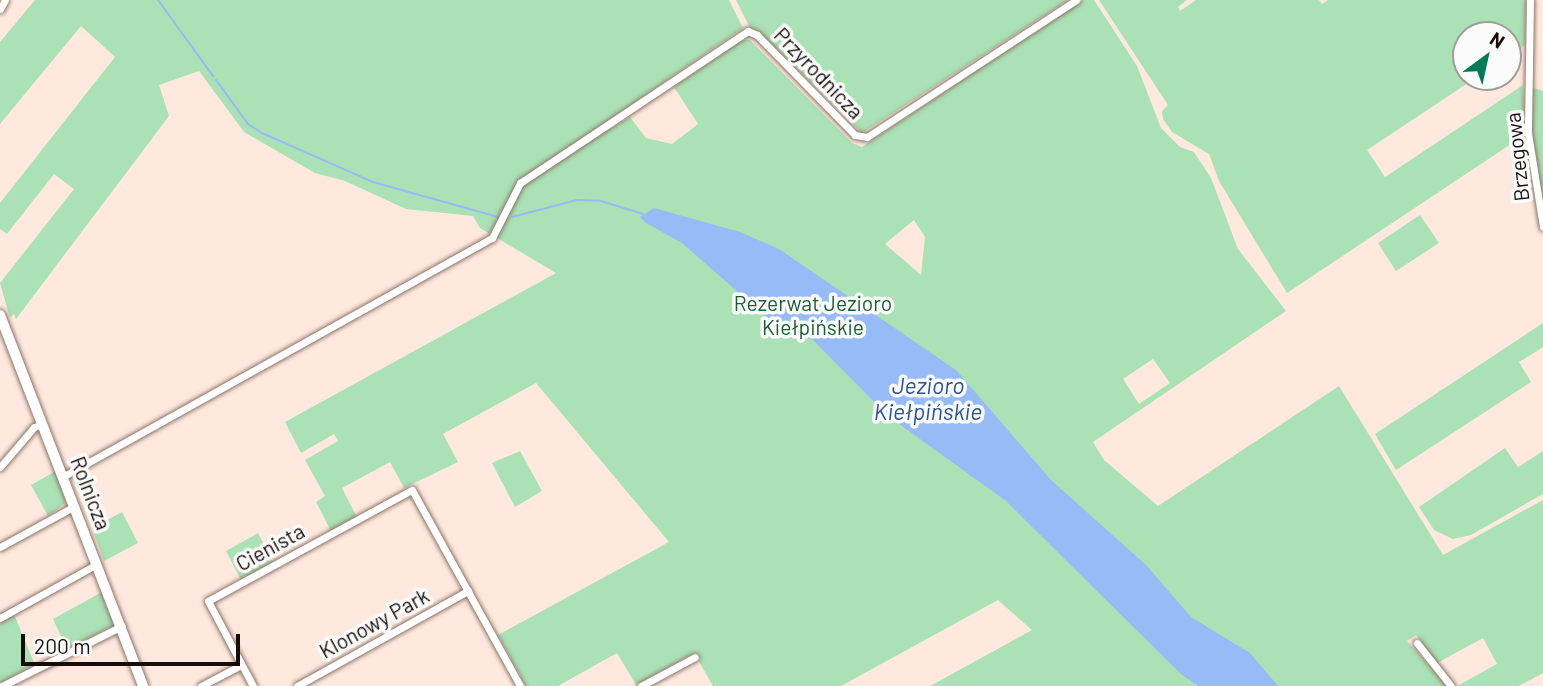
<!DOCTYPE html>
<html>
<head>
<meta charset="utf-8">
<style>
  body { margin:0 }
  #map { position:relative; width:1543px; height:686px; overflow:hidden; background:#ffe9de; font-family:Barlow,sans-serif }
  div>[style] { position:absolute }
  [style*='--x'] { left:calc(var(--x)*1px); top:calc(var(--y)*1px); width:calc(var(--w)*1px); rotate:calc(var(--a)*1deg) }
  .green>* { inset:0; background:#aae1b5 }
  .water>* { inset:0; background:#97bbf7 }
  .stream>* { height:2px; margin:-1px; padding:0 1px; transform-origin:1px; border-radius:1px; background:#97bbf7 }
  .roads { filter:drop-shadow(0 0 2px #8c7568) drop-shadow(0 0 2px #8c7568) }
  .street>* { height:7px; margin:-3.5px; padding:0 3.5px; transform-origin:3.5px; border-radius:3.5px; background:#fff }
  .secondary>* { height:10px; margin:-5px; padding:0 5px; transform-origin:5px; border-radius:5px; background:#fff }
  span { translate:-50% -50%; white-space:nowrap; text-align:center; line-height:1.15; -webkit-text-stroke:7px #fbfbfb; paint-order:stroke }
  .street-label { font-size:21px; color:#160d09 }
  .park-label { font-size:21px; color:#1a5e30 }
  .water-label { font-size:23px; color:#29539a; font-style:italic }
  .north { position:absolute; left:1452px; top:21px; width:70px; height:70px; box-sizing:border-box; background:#fbfbfb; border:2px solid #9f9c9a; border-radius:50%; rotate:33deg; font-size:19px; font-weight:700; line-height:28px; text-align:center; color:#160d09 }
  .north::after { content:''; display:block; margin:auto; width:24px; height:32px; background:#007a57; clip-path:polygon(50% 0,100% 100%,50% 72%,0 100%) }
  .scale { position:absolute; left:21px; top:634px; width:219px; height:32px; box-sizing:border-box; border:4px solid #160d09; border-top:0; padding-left:9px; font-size:21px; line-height:24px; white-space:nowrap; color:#160d09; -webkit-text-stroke:5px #fbfbfb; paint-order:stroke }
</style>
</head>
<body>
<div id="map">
  <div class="green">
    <i style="clip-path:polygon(evenodd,35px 0,729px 0,743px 28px,597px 128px,609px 130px,630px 117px,646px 138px,672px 144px,698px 124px,674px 87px,742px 40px,750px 40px,852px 143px,862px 147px,1083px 0,1094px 0,1137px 66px,1161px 128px,1180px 147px,1194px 152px,1211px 178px,1238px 249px,1286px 311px,1093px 442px,1104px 460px,1158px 506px,1339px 386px,1443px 555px,1543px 500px,1543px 673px,1519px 686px,1457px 686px,1497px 664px,1483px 638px,1437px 663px,1416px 635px,1407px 641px,1447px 686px,930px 686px,1032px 630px,998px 600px,841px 686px,713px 686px,694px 653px,636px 685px,617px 653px,558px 686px,526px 686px,498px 635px,669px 542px,536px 383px,443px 434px,458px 462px,404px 488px,390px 462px,342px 488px,357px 517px,331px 531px,316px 502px,325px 496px,305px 460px,338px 441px,334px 434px,301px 453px,285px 422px,556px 273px,480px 228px,473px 216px,406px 209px,345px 181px,315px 173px,244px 132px,199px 71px,159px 85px,169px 116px,16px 319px,14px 314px,10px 318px,0 283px,74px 189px,54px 174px,7px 234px,0 229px,0 203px,115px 57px,81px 26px,0 124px,0 42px,35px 0,914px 220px,925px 237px,921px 275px,885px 244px,914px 220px,35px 0,1153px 359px,1170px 383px,1139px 404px,1123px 379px,1153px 359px)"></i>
    <i style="clip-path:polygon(736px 0,1068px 0,862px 133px,760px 33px,750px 28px)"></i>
    <i style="clip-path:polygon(1099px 0,1187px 0,1178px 7px,1180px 11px,1196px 0,1319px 0,1322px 4px,1328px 0,1526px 0,1525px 45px,1508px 57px,1508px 35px,1466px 35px,1466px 77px,1477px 77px,1367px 150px,1385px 177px,1523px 85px,1526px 134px,1287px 293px,1219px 181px,1209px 154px,1172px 132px,1163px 119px,1162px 111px,1168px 105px)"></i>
    <i style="clip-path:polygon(1531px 87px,1543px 91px,1543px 210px,1531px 122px)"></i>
    <i style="clip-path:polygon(1420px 215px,1439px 243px,1396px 271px,1378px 243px)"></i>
    <i style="clip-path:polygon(1543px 323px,1543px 347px,1519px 362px,1531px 382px,1396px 470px,1375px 434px)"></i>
    <i style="clip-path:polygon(1505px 448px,1518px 467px,1543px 451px,1543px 494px,1471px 535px,1453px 539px,1434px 530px,1419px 507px)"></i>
    <i style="clip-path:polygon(520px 451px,542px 491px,515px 507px,492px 463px)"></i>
    <i style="clip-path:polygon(56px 471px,68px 501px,48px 516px,31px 485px)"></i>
    <i style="clip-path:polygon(122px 512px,138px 543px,104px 561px,92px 528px)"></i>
    <i style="clip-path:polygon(258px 533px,273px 562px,241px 580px,226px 551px)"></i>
    <i style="clip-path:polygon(102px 592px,114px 625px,67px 649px,53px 619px)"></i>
    <i style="clip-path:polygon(14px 614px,35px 665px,0 683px,0 622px)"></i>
  </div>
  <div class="water">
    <i style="clip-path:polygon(654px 208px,740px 232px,779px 249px,956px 370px,1051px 480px,1146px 565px,1191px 617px,1250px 653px,1278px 686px,1198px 686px,1181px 674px,1006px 501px,888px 416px,813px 340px,772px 322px,682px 243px,646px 223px,640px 217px)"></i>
  </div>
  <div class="stream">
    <i style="--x:158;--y:0;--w:94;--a:54.1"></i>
    <i style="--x:216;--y:80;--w:54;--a:54"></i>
    <i style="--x:248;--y:124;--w:17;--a:33"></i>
    <i style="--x:262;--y:133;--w:121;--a:23.8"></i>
    <i style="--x:373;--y:182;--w:130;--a:15.6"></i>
    <i style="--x:512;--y:217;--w:67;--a:-14.7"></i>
    <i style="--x:577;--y:200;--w:24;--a:2"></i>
    <i style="--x:601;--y:201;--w:44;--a:17.2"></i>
  </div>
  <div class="roads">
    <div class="street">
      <i style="--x:1530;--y:0;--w:133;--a:90.9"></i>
      <i style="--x:1528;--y:133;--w:95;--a:80.9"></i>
      <i style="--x:0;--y:9;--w:10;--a:-61"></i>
      <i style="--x:0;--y:467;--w:52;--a:-49.6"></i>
      <i style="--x:34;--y:427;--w:9;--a:-18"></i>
      <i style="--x:64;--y:476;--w:490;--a:-29.1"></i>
      <i style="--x:492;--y:238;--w:62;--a:-63"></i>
      <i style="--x:520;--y:183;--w:274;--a:-33.7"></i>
      <i style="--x:748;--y:31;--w:10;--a:24"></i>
      <i style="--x:757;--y:35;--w:140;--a:45.6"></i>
      <i style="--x:855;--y:135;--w:12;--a:9"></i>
      <i style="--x:867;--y:137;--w:250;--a:-33.2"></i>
      <i style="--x:0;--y:547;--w:85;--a:-28.7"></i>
      <i style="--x:0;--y:618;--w:111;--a:-29.1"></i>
      <i style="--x:1417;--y:643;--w:55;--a:51.7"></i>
      <i style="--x:2;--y:686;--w:134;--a:-26.6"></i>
      <i style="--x:201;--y:686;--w:45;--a:-27.7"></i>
      <i style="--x:253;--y:686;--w:96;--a:-117.9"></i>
      <i style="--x:208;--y:601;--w:232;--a:-28.6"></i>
      <i style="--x:412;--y:490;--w:224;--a:61.1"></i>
      <i style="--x:297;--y:686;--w:196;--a:-29.1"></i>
      <i style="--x:641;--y:686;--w:61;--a:-28.2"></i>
    </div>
    <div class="secondary">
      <i style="--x:0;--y:315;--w:398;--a:68.9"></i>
    </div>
  </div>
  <div class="street-label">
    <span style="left:819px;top:73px;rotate:46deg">Przyrodnicza</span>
    <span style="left:1517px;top:157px;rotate:-96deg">Brzegowa</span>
    <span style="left:91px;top:493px;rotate:69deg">Rolnicza</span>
    <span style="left:270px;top:547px;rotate:-29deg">Cienista</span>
    <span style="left:374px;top:623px;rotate:-29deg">Klonowy Park</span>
  </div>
  <div class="park-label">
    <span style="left:813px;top:315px">Rezerwat Jezioro<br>Kiełpińskie</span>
  </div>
  <div class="water-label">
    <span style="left:928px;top:398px">Jezioro<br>Kiełpińskie</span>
  </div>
  <div class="north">N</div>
  <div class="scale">200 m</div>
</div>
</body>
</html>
